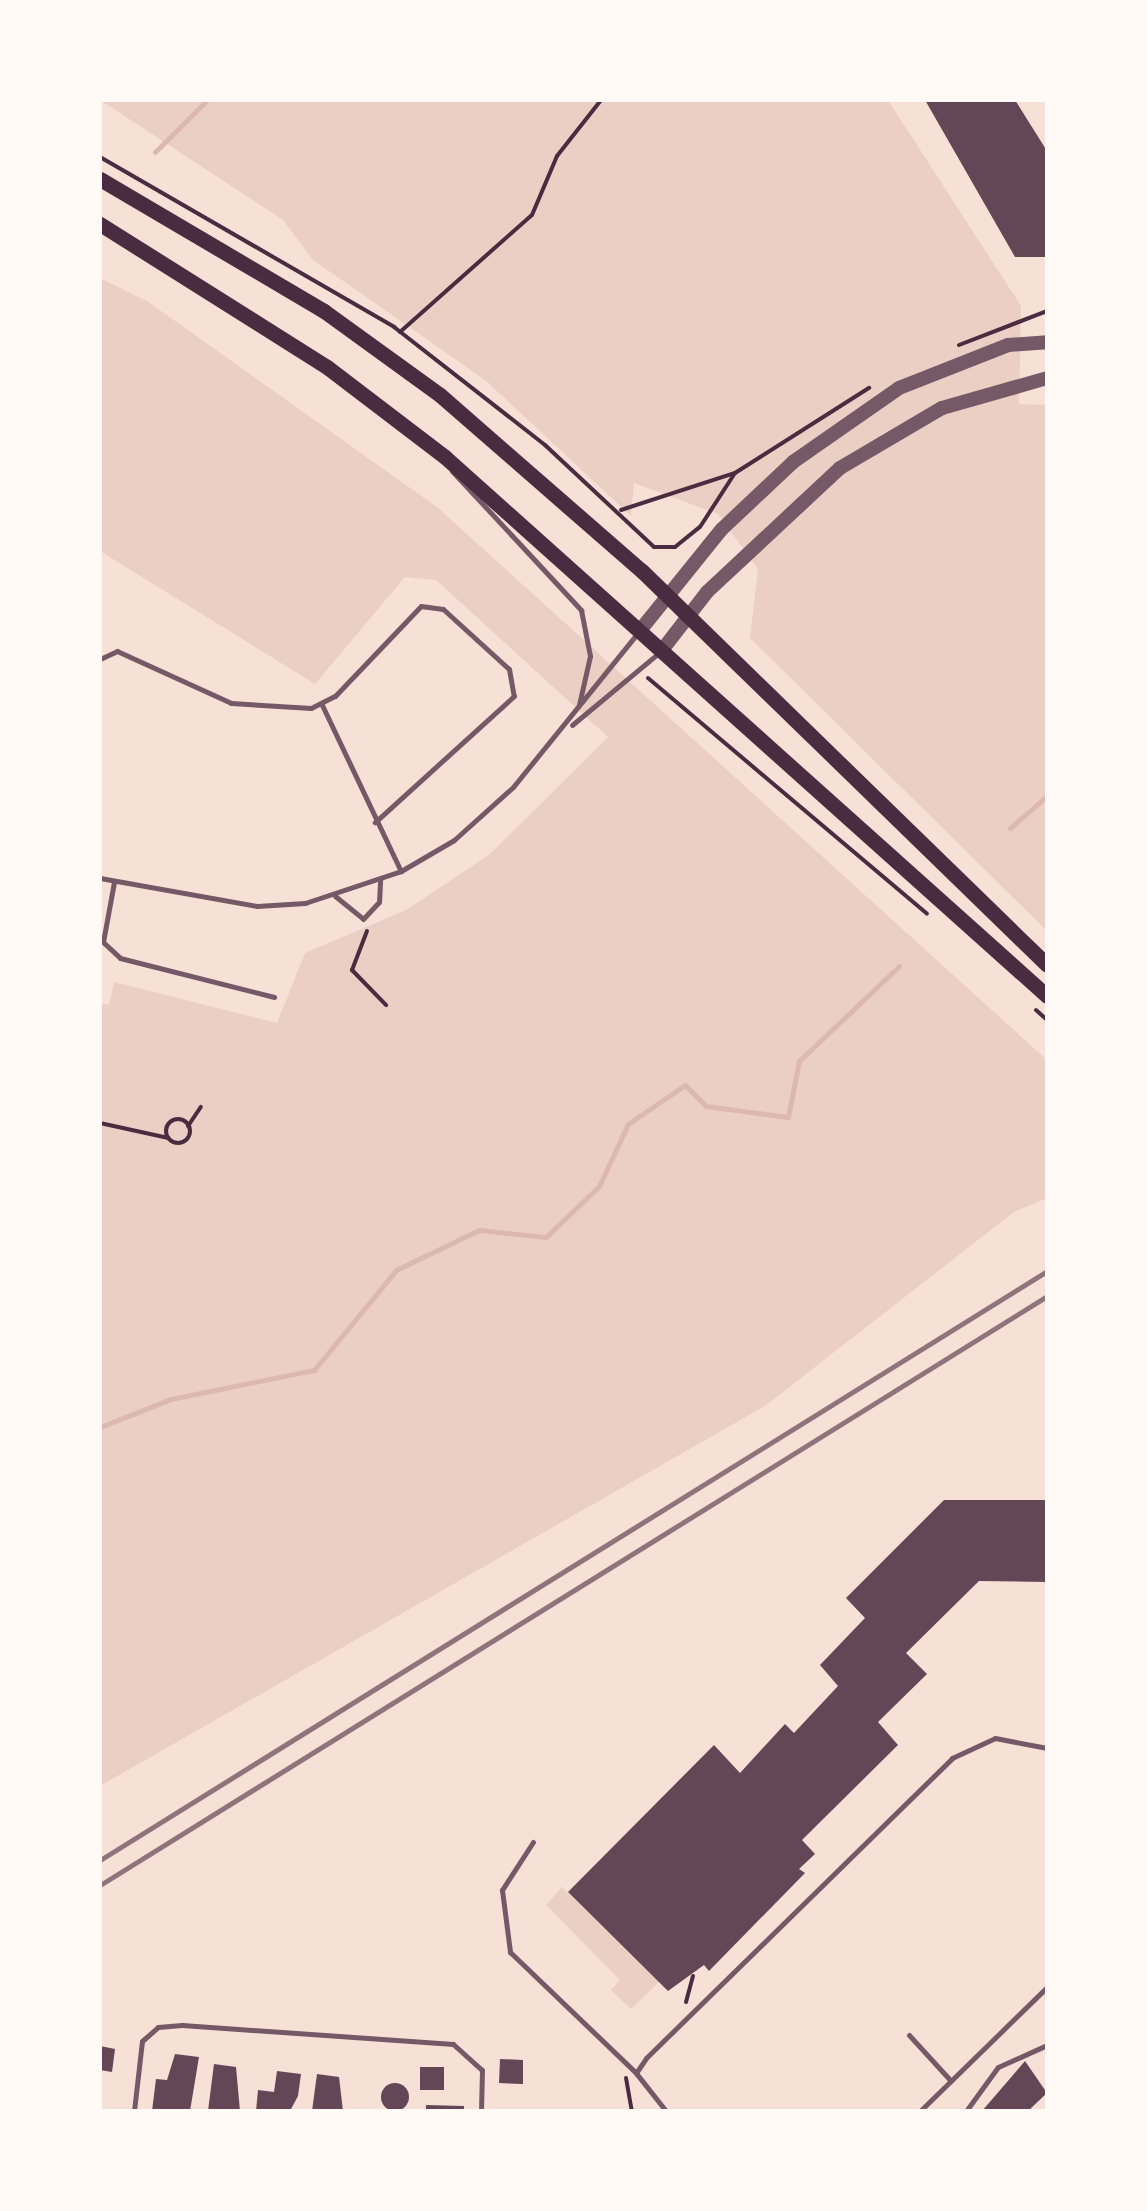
<!DOCTYPE html>
<html>
<head>
<meta charset="utf-8">
<style>
  body { margin:0 }
  #map { position:relative; width:1147px; height:2211px; overflow:hidden; background:#f7e1d7; font-family:Roboto,sans-serif }
  div>[style] { position:absolute }
  [style*='--x'] { left:calc(var(--x)*1px); top:calc(var(--y)*1px); width:calc(var(--w)*1px); rotate:calc(var(--a)*1deg) }
  .green>* { inset:0; background:#ebcfc5 }
  .stream>* { height:5px; margin:-2.5px; padding:0 2.5px; transform-origin:2.5px; border-radius:2.5px; background:#dcb8b0 }
  .building>* { inset:0; background:#644757 }
  .round { border-radius:50% }
  .path>* { height:4px; margin:-2px; padding:0 2px; transform-origin:2px; border-radius:2px; background:#4a2c40 }
  .path>.ring { margin:-2px; padding:0; box-sizing:content-box; background:none; border:4px solid #4a2c40; border-radius:50% }
  .service>* { height:5px; margin:-2.5px; padding:0 2.5px; transform-origin:2.5px; border-radius:2.5px; background:#755966 }
  .tertiary>* { height:14px; margin:-7px; padding:0 7px; transform-origin:7px; border-radius:7px; background:#755966 }
  .secondary>* { height:15px; margin:-7.5px; padding:0 7.5px; transform-origin:7.5px; border-radius:7.5px; background:#4a2c40 }
  .rail>* { height:5px; margin:-2.5px; padding:0 2.5px; transform-origin:2.5px; border-radius:2.5px; background:#8f747c }
  span { translate:-50% -50%; white-space:nowrap; text-align:center; line-height:1.15; -webkit-text-stroke:8px #fffaf5; paint-order:stroke }
  .frame { position:absolute; inset:0; border:102px solid #fffaf5; pointer-events:none }
</style>
</head>
<body>
<div id="map">
  <div class="green">
    <i style="clip-path:polygon(100px 100px,888px 100px,1021px 306px,1019px 404px,1047px 405px,1047px 931px,750px 638px,758px 569px,718px 514px,634px 483px,631px 516px,485px 380px,313px 260px,283px 220px)"></i>
    <i style="clip-path:polygon(100px 278px,147px 301px,437px 507px,1047px 1060px,1047px 1198px,1014px 1212px,765px 1406px,100px 1786px,100px 1003px,109px 1005px,114px 982px,277px 1023px,305px 953px,406px 910px,490px 854px,608px 737px,436px 580px,405px 577px,315px 684px,100px 551px)"></i>
    <i style="clip-path:polygon(562px 1887px,659px 1982px,631px 2009px,611px 1990px,620px 1980px,546px 1905px)"></i>
  </div>
  <div class="stream">
    <i style="--x:155;--y:152;--w:74;--a:-45"></i>
    <i style="--x:1010;--y:828;--w:49;--a:-40.9"></i>
    <i style="--x:100;--y:1427;--w:76;--a:-21.5"></i>
    <i style="--x:171;--y:1399;--w:146;--a:-11.5"></i>
    <i style="--x:314;--y:1370;--w:129;--a:-50.6"></i>
    <i style="--x:396;--y:1270;--w:92;--a:-25.7"></i>
    <i style="--x:479;--y:1230;--w:67;--a:6"></i>
    <i style="--x:546;--y:1237;--w:74;--a:-43.9"></i>
    <i style="--x:599;--y:1186;--w:68;--a:-64.9"></i>
    <i style="--x:628;--y:1124;--w:69;--a:-34.4"></i>
    <i style="--x:685;--y:1085;--w:30;--a:45"></i>
    <i style="--x:706;--y:1106;--w:83;--a:7.6"></i>
    <i style="--x:788;--y:1117;--w:57;--a:-78.9"></i>
    <i style="--x:799;--y:1061;--w:138;--a:-43.5"></i>
  </div>
  <div class="building">
    <i style="clip-path:polygon(925px 100px,1015px 100px,1047px 151px,1047px 257px,1015px 257px)"></i>
    <i style="clip-path:polygon(944px 1500px,1047px 1500px,1047px 1582px,979px 1581px,906px 1653px,927px 1674px,878px 1722px,898px 1745px,802px 1840px,815px 1854px,799px 1869px,805px 1873px,709px 1971px,704px 1965px,668px 1991px,568px 1892px,714px 1745px,740px 1773px,785px 1724px,794px 1733px,838px 1686px,820px 1665px,865px 1618px,846px 1598px)"></i>
    <i style="clip-path:polygon(100px 2046px,115px 2049px,112px 2072px,100px 2070px)"></i>
    <i style="clip-path:polygon(175px 2054px,199px 2057px,190px 2111px,152px 2111px,156px 2079px,167px 2080px)"></i>
    <i style="clip-path:polygon(500px 2059px,523px 2060px,523px 2084px,499px 2083px)"></i>
    <i style="clip-path:polygon(1025px 2061px,1047px 2093px,1028px 2111px,982px 2111px)"></i>
    <i style="clip-path:polygon(214px 2064px,236px 2067px,240px 2111px,208px 2111px)"></i>
    <i style="clip-path:polygon(420px 2067px,444px 2067px,444px 2090px,420px 2090px)"></i>
    <i style="clip-path:polygon(277px 2071px,301px 2074px,298px 2096px,290px 2111px,256px 2111px,258px 2090px,274px 2092px)"></i>
    <i style="clip-path:polygon(317px 2074px,339px 2077px,343px 2111px,312px 2111px)"></i>
    <i class="round" style="left:381px;top:2083px;width:28px;height:28px"></i>
    <i style="clip-path:polygon(426px 2105px,464px 2106px,464px 2111px,426px 2111px)"></i>
  </div>
  <div class="path">
    <i style="--x:100;--y:157;--w:340;--a:30"></i>
    <i style="--x:394;--y:327;--w:192;--a:38"></i>
    <i style="--x:545;--y:445;--w:149;--a:43.1"></i>
    <i style="--x:654;--y:547;--w:21;--a:0"></i>
    <i style="--x:675;--y:547;--w:32;--a:-39"></i>
    <i style="--x:700;--y:527;--w:64;--a:-57.1"></i>
    <i style="--x:735;--y:473;--w:159;--a:-32.4"></i>
    <i style="--x:400;--y:332;--w:176;--a:-41.6"></i>
    <i style="--x:532;--y:215;--w:64;--a:-67"></i>
    <i style="--x:557;--y:156;--w:71;--a:-51.8"></i>
    <i style="--x:959;--y:345;--w:94;--a:-21.1"></i>
    <i style="--x:621;--y:510;--w:120;--a:-18"></i>
    <i style="--x:648;--y:678;--w:365;--a:40.2"></i>
    <i style="--x:367;--y:931;--w:42;--a:111"></i>
    <i style="--x:352;--y:970;--w:49;--a:45.8"></i>
    <i style="--x:1036;--y:1010;--w:15;--a:42"></i>
    <i class="ring" style="left:166px;top:1119px;width:20px;height:20px"></i>
    <i style="--x:100;--y:1123;--w:70;--a:12.4"></i>
    <i style="--x:188;--y:1126;--w:23;--a:-56"></i>
    <i style="--x:686;--y:2002;--w:27;--a:-75"></i>
    <i style="--x:626;--y:2078;--w:34;--a:80"></i>
  </div>
  <div class="service">
    <i style="--x:452;--y:471;--w:190;--a:47.1"></i>
    <i style="--x:581;--y:610;--w:47;--a:78.9"></i>
    <i style="--x:590;--y:656;--w:50;--a:102.7"></i>
    <i style="--x:100;--y:659;--w:19;--a:-25"></i>
    <i style="--x:117;--y:651;--w:125;--a:24.5"></i>
    <i style="--x:231;--y:703;--w:80;--a:3.6"></i>
    <i style="--x:311;--y:708;--w:27;--a:-27"></i>
    <i style="--x:335;--y:696;--w:124;--a:-46.3"></i>
    <i style="--x:421;--y:606;--w:22;--a:8"></i>
    <i style="--x:443;--y:609;--w:89;--a:42.3"></i>
    <i style="--x:509;--y:669;--w:27;--a:80"></i>
    <i style="--x:514;--y:696;--w:188;--a:137.8"></i>
    <i style="--x:322;--y:705;--w:184;--a:64.6"></i>
    <i style="--x:572;--y:725;--w:114;--a:-39.7"></i>
    <i style="--x:100;--y:878;--w:159;--a:10.1"></i>
    <i style="--x:257;--y:906;--w:48;--a:-3.6"></i>
    <i style="--x:305;--y:903;--w:101;--a:-18.4"></i>
    <i style="--x:401;--y:871;--w:61;--a:-30.3"></i>
    <i style="--x:454;--y:840;--w:79;--a:-41.9"></i>
    <i style="--x:513;--y:787;--w:196;--a:-51"></i>
    <i style="--x:114;--y:882;--w:61;--a:100.4"></i>
    <i style="--x:103;--y:942;--w:23;--a:43"></i>
    <i style="--x:120;--y:958;--w:159;--a:14.2"></i>
    <i style="--x:335;--y:896;--w:36;--a:39"></i>
    <i style="--x:363;--y:919;--w:23;--a:-47"></i>
    <i style="--x:379;--y:902;--w:22;--a:-87"></i>
    <i style="--x:533;--y:1842;--w:57;--a:122.9"></i>
    <i style="--x:502;--y:1890;--w:63;--a:82.6"></i>
    <i style="--x:510;--y:1952;--w:175;--a:43.8"></i>
    <i style="--x:909;--y:2035;--w:62;--a:47.6"></i>
    <i style="--x:134;--y:2111;--w:70;--a:-83.5"></i>
    <i style="--x:142;--y:2041;--w:21;--a:-41"></i>
    <i style="--x:158;--y:2027;--w:24;--a:-5"></i>
    <i style="--x:182;--y:2025;--w:272;--a:4"></i>
    <i style="--x:453;--y:2044;--w:39;--a:42"></i>
    <i style="--x:482;--y:2070;--w:41;--a:91.4"></i>
    <i style="--x:666;--y:2111;--w:48;--a:-128.3"></i>
    <i style="--x:636;--y:2073;--w:18;--a:-56"></i>
    <i style="--x:646;--y:2058;--w:429;--a:-44.4"></i>
    <i style="--x:952;--y:1758;--w:47;--a:-24.9"></i>
    <i style="--x:995;--y:1738;--w:53;--a:10.9"></i>
    <i style="--x:920;--y:2111;--w:177;--a:-44.3"></i>
    <i style="--x:966;--y:2111;--w:54;--a:-54"></i>
    <i style="--x:998;--y:2067;--w:54;--a:-24.2"></i>
  </div>
  <div class="tertiary">
    <i style="--x:642;--y:628;--w:127;--a:-51.1"></i>
    <i style="--x:722;--y:529;--w:98;--a:-43.3"></i>
    <i style="--x:793;--y:462;--w:129;--a:-34.9"></i>
    <i style="--x:899;--y:388;--w:117;--a:-21.5"></i>
    <i style="--x:1008;--y:345;--w:39;--a:-4"></i>
    <i style="--x:663;--y:649;--w:72;--a:-52.3"></i>
    <i style="--x:707;--y:592;--w:182;--a:-43"></i>
    <i style="--x:840;--y:468;--w:118;--a:-30.5"></i>
    <i style="--x:942;--y:408;--w:109;--a:-15.9"></i>
  </div>
  <div class="secondary">
    <i style="--x:100;--y:179;--w:260;--a:30.5"></i>
    <i style="--x:324;--y:311;--w:143;--a:35.9"></i>
    <i style="--x:440;--y:395;--w:268;--a:41.1"></i>
    <i style="--x:642;--y:571;--w:565;--a:44.21"></i>
    <i style="--x:100;--y:224;--w:268;--a:32.2"></i>
    <i style="--x:327;--y:367;--w:148;--a:37.3"></i>
    <i style="--x:445;--y:457;--w:808;--a:41.84"></i>
  </div>
  <div class="rail">
    <i style="--x:100;--y:1860;--w:1115;--a:-31.88"></i>
    <i style="--x:100;--y:1885;--w:1115;--a:-31.88"></i>
  </div>
  <div class="frame"></div>
</div>
</body>
</html>
